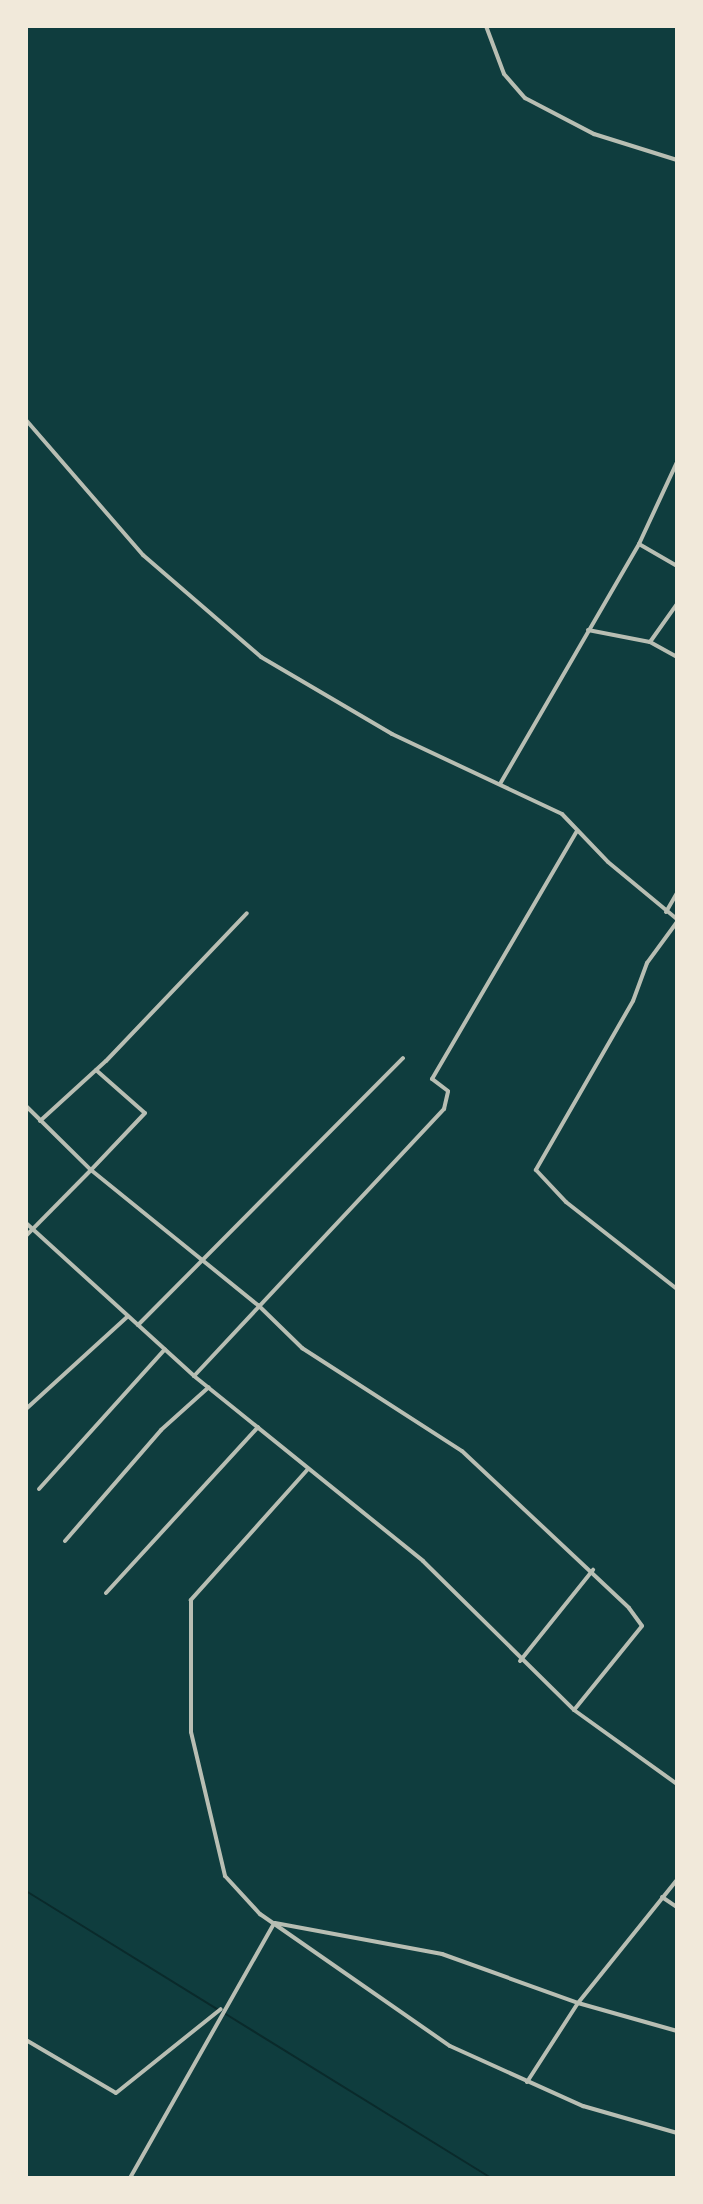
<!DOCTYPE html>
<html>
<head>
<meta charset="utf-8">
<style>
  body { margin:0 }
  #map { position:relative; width:703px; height:2204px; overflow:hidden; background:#0f3d3e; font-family:"Titillium Web",sans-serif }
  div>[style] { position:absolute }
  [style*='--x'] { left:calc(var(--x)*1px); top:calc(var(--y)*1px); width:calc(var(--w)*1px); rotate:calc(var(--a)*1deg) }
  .stream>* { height:2px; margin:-1px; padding:0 1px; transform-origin:1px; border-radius:1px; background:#0a2a2b }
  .minor>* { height:4px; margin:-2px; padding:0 2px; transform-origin:2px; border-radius:2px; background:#b8beb3 }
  span { translate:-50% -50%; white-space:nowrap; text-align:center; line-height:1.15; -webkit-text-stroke:6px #f1e9da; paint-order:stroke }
  .frame { position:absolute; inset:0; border:28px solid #f1e9da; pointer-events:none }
</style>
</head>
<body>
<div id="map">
  <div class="stream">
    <i style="--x:26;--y:1891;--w:227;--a:31.7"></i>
    <i style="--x:224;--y:2013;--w:314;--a:31.7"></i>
  </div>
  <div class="minor">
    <i style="--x:486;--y:26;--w:51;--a:69.4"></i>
    <i style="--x:504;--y:74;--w:32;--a:49"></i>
    <i style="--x:525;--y:98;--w:78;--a:27.6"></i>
    <i style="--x:594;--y:134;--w:87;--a:17.4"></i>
    <i style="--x:26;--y:420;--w:179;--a:49.1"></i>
    <i style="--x:143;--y:555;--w:156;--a:40.8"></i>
    <i style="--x:261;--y:657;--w:152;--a:30.4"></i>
    <i style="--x:392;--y:734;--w:188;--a:25.2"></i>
    <i style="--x:562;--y:814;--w:66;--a:46.2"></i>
    <i style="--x:608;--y:862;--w:89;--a:39.6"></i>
    <i style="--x:639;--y:544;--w:44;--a:30.1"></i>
    <i style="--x:588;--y:630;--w:63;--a:11"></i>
    <i style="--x:650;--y:642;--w:31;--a:29"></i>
    <i style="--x:650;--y:642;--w:47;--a:-54.6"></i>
    <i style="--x:500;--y:784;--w:277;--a:-59.9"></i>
    <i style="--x:639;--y:544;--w:90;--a:-65.1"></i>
    <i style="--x:666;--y:912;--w:22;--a:-60"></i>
    <i style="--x:677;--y:922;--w:51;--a:126.2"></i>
    <i style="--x:647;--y:963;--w:40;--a:110.2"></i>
    <i style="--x:633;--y:1001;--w:195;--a:119.9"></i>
    <i style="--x:536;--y:1170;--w:44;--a:46.8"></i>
    <i style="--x:566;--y:1202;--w:141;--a:38.1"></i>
    <i style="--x:96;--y:1070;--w:65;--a:41.3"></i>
    <i style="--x:145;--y:1113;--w:79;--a:133.5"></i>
    <i style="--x:91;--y:1170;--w:215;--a:39"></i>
    <i style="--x:258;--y:1305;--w:62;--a:44.3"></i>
    <i style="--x:302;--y:1348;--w:190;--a:32.8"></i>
    <i style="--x:462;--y:1451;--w:229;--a:43.2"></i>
    <i style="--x:629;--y:1608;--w:22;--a:54"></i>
    <i style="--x:642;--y:1626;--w:108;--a:129"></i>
    <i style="--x:26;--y:1106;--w:91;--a:44.6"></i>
    <i style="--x:91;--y:1170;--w:93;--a:134.6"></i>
    <i style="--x:40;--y:1121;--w:89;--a:-42.3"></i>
    <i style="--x:106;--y:1061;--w:204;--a:-46.4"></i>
    <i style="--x:26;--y:1223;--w:227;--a:42.3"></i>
    <i style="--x:194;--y:1376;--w:294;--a:38.9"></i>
    <i style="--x:423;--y:1561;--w:212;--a:44.6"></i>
    <i style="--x:574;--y:1710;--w:127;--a:35.7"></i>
    <i style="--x:138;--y:1325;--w:376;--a:-45.2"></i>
    <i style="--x:194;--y:1376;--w:366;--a:-46.9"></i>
    <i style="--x:444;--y:1109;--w:18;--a:-77"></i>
    <i style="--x:448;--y:1091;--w:20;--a:-143"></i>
    <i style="--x:432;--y:1079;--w:287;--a:-59.7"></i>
    <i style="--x:26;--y:1409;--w:137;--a:-42.3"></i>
    <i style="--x:308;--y:1469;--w:176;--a:131.8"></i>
    <i style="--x:191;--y:1600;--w:132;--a:90"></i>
    <i style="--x:191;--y:1732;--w:148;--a:76.7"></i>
    <i style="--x:225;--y:1876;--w:52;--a:47.4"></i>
    <i style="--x:260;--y:1914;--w:231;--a:34.8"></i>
    <i style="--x:450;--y:2046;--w:146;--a:24.3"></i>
    <i style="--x:583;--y:2106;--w:98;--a:16"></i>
    <i style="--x:39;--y:1489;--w:188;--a:-48"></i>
    <i style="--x:65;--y:1541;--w:147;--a:-49.1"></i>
    <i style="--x:161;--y:1430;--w:64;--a:-41.9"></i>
    <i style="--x:106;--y:1593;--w:225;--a:-47.5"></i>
    <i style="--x:520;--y:1661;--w:117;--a:-51.3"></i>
    <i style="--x:662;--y:1897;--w:18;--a:34"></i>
    <i style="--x:275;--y:1923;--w:170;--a:10.5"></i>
    <i style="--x:442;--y:1954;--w:145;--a:19.8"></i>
    <i style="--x:578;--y:2003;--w:103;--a:15.8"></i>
    <i style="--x:26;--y:2040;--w:104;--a:30.5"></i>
    <i style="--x:116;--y:2093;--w:134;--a:-38.7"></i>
    <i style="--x:527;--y:2082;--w:94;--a:-57.2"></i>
    <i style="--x:578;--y:2003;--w:158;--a:-51.2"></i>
    <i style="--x:130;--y:2178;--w:293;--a:-60.5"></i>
  </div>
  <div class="frame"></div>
</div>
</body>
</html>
